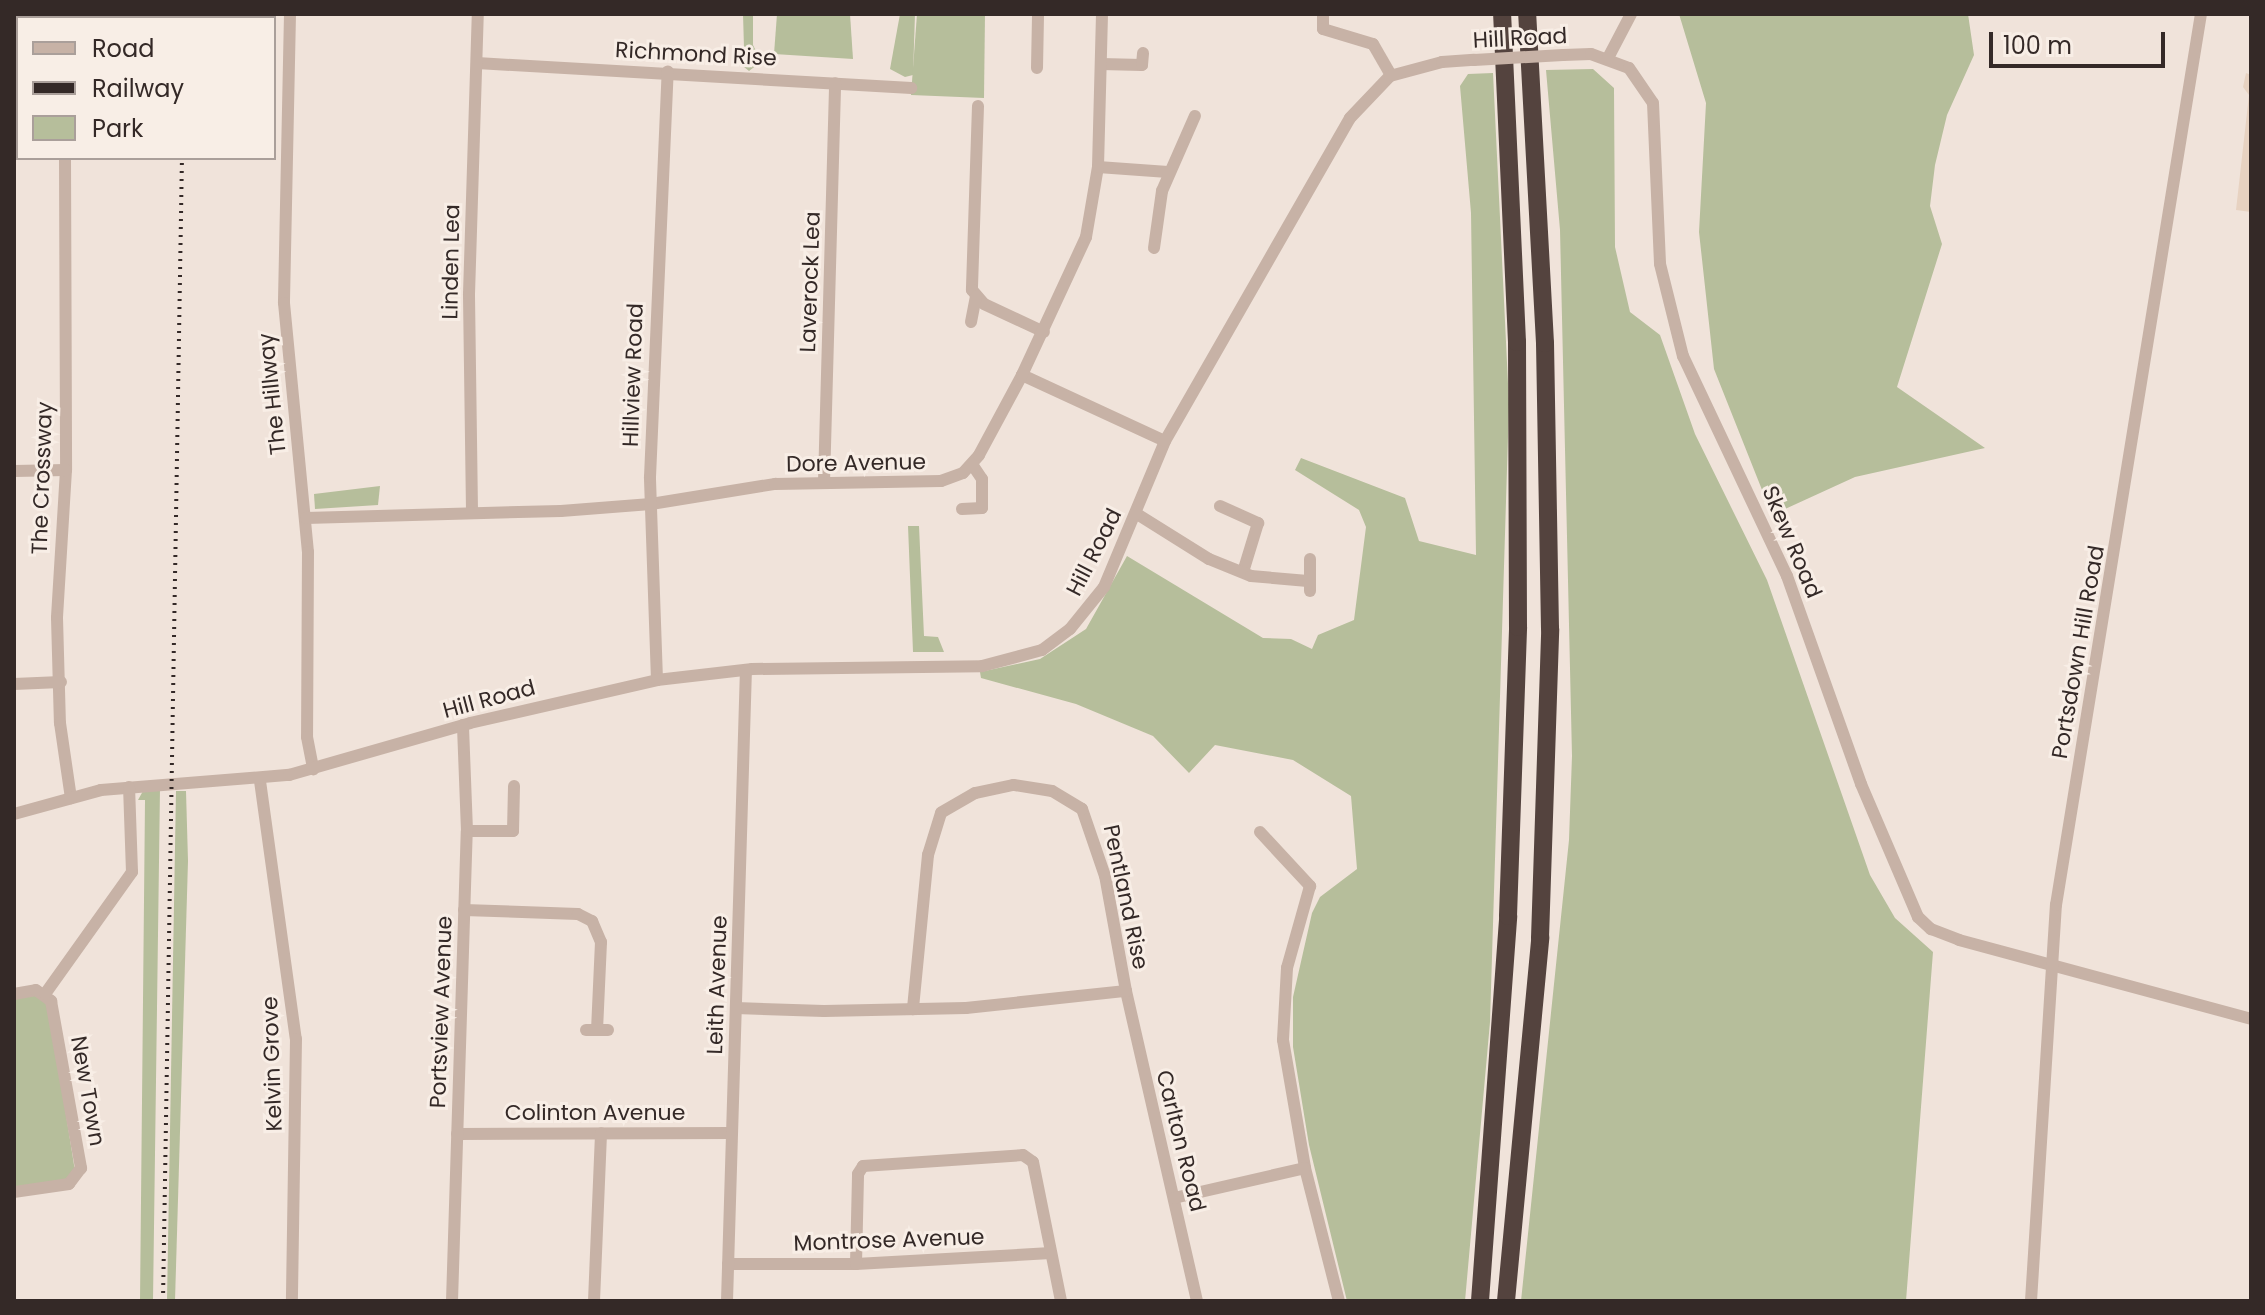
<!DOCTYPE html>
<html>
<head>
<meta charset="utf-8">
<style>
  body { margin:0 }
  #map { position:relative; width:2265px; height:1315px; overflow:hidden; background:#f0e3da; font-family:Poppins,sans-serif }
  div>[style] { position:absolute }
  [style*='--x'] { left:calc(var(--x)*1px); top:calc(var(--y)*1px); width:calc(var(--w)*1px); rotate:calc(var(--a)*1deg) }
  .green>* { inset:0; background:#b6be9b }
  .plaza>* { inset:0; background:#e7d2c1 }
  .minor>* { height:12px; margin:-6px; padding:0 6px; transform-origin:6px; border-radius:6px; background:#c7b2a6 }
  .highway>* { height:18px; margin:-9px; padding:0 9px; transform-origin:9px; border-radius:9px; background:#54433e }
  .rail>* { height:4px; margin-top:-2px; transform-origin:0; background:repeating-linear-gradient(90deg,#342927 0 2px,transparent 0 8px) }
  .minor-bridge>* { height:12px; margin:-6px; padding:0 6px; transform-origin:6px; border-radius:6px; background:#c7b2a6 }
  span { translate:-50% -50%; white-space:nowrap; text-align:center; line-height:1.15; -webkit-text-stroke:6px #f8eee6; paint-order:stroke }
  .street-label { font-size:22px; color:#342927 }
  .frame { position:absolute; inset:0; border:16px solid #342927; pointer-events:none }
  .legend { position:absolute; left:16px; top:16px; width:260px; height:144px; box-sizing:border-box; background:#f8eee6; border:2px solid #aa9f9a; margin:0; padding:10px 14px; list-style:none; font-size:24px; color:#342927 }
  .legend li { display:flex; align-items:center; gap:16px; height:40px }
  .legend b { width:40px; border:2px solid #aa9f9a }
  .scale { position:absolute; left:1989px; top:32px; width:176px; height:36px; box-sizing:border-box; border:4px solid #342927; border-top:0; padding-left:10px; font-size:24px; line-height:28px; white-space:nowrap; color:#342927; -webkit-text-stroke:6px #f8eee6; paint-order:stroke }
</style>
</head>
<body>
<div id="map">
  <div class="green">
    <i style="clip-path:polygon(743px 14px,753px 14px,753px 45px,758px 55px,766px 58px,749px 71px,738px 62px,744px 48px)"></i>
    <i style="clip-path:polygon(777px 14px,850px 14px,853px 59px,774px 54px)"></i>
    <i style="clip-path:polygon(900px 14px,915px 14px,913px 75px,905px 77px,890px 69px)"></i>
    <i style="clip-path:polygon(917px 14px,985px 14px,984px 98px,911px 95px)"></i>
    <i style="clip-path:polygon(1679px 14px,1968px 14px,1974px 55px,1947px 115px,1935px 165px,1930px 206px,1942px 244px,1897px 387px,1985px 448px,1855px 477px,1772px 515px,1714px 369px,1699px 232px,1706px 103px)"></i>
    <i style="clip-path:polygon(1593px 69px,1614px 88px,1615px 247px,1630px 312px,1660px 335px,1695px 434px,1767px 580px,1870px 875px,1895px 918px,1933px 952px,1906px 1301px,1521px 1301px,1569px 840px,1572px 756px,1560px 230px,1546px 70px)"></i>
    <i style="clip-path:polygon(1493px 73px,1509px 404px,1490px 1022px,1465px 1301px,1347px 1301px,1309px 1145px,1293px 1047px,1293px 997px,1312px 913px,1320px 897px,1357px 869px,1351px 796px,1293px 760px,1215px 745px,1189px 773px,1153px 736px,1076px 704px,981px 678px,980px 672px,1040px 659px,1086px 629px,1127px 556px,1263px 638px,1291px 639px,1312px 649px,1318px 635px,1354px 620px,1366px 527px,1359px 510px,1295px 470px,1301px 458px,1405px 498px,1419px 541px,1476px 555px,1471px 213px,1460px 86px,1468px 74px)"></i>
    <i style="clip-path:polygon(380px 486px,378px 505px,315px 509px,314px 494px)"></i>
    <i style="clip-path:polygon(908px 526px,919px 526px,924px 636px,938px 637px,944px 652px,913px 652px)"></i>
    <i style="clip-path:polygon(160px 788px,153px 1301px,140px 1301px,145px 800px,138px 800px,143px 791px)"></i>
    <i style="clip-path:polygon(176px 791px,186px 791px,188px 861px,175px 1301px,167px 1301px)"></i>
    <i style="clip-path:polygon(32px 994px,48px 1001px,75px 1171px,66px 1181px,21px 1188px,14px 1185px,14px 997px)"></i>
  </div>
  <div class="plaza">
    <i style="clip-path:polygon(2246px 73px,2251px 75px,2251px 212px,2236px 210px,2249px 95px,2243px 87px)"></i>
  </div>
  <div class="minor">
    <i style="--x:290;--y:14;--w:289;--a:91.2"></i>
    <i style="--x:284;--y:303;--w:250;--a:84.5"></i>
    <i style="--x:308;--y:552;--w:185;--a:90.3"></i>
    <i style="--x:307;--y:737;--w:33;--a:79"></i>
    <i style="--x:1323;--y:14;--w:15;--a:90"></i>
    <i style="--x:1323;--y:29;--w:52;--a:16.7"></i>
    <i style="--x:1373;--y:44;--w:36;--a:60"></i>
    <i style="--x:67;--y:18;--w:4;--a:-90"></i>
    <i style="--x:1563;--y:55;--w:28;--a:-2"></i>
    <i style="--x:1591;--y:54;--w:40;--a:20.2"></i>
    <i style="--x:1629;--y:68;--w:42;--a:55.6"></i>
    <i style="--x:1653;--y:103;--w:161;--a:87.5"></i>
    <i style="--x:1660;--y:264;--w:95;--a:76"></i>
    <i style="--x:1683;--y:356;--w:243;--a:64.7"></i>
    <i style="--x:1787;--y:576;--w:221;--a:70.4"></i>
    <i style="--x:1861;--y:784;--w:145;--a:66.8"></i>
    <i style="--x:1918;--y:917;--w:18;--a:43"></i>
    <i style="--x:1931;--y:929;--w:30;--a:21"></i>
    <i style="--x:1959;--y:940;--w:302;--a:15.1"></i>
    <i style="--x:1608;--y:58;--w:50;--a:-62.4"></i>
    <i style="--x:14;--y:62;--w:4;--a:0"></i>
    <i style="--x:477;--y:63;--w:435;--a:3.3"></i>
    <i style="--x:1101;--y:64;--w:41;--a:1.4"></i>
    <i style="--x:1142;--y:65;--w:12;--a:-85"></i>
    <i style="--x:1037;--y:68;--w:54;--a:-88.9"></i>
    <i style="--x:978;--y:106;--w:184;--a:91.9"></i>
    <i style="--x:972;--y:290;--w:18;--a:49"></i>
    <i style="--x:984;--y:304;--w:66;--a:25"></i>
    <i style="--x:65;--y:158;--w:312;--a:89.8"></i>
    <i style="--x:66;--y:470;--w:148;--a:93.5"></i>
    <i style="--x:57;--y:618;--w:105;--a:88.4"></i>
    <i style="--x:60;--y:723;--w:76;--a:81.7"></i>
    <i style="--x:1098;--y:167;--w:70;--a:4.1"></i>
    <i style="--x:1154;--y:248;--w:58;--a:-82"></i>
    <i style="--x:1162;--y:191;--w:82;--a:-66.3"></i>
    <i style="--x:971;--y:322;--w:26;--a:-79"></i>
    <i style="--x:1022;--y:375;--w:157;--a:24.8"></i>
    <i style="--x:14;--y:471;--w:52;--a:-1.1"></i>
    <i style="--x:824;--y:482;--w:399;--a:-88.4"></i>
    <i style="--x:1220;--y:506;--w:42;--a:24.1"></i>
    <i style="--x:1258;--y:523;--w:51;--a:107"></i>
    <i style="--x:962;--y:509;--w:20;--a:-3"></i>
    <i style="--x:982;--y:508;--w:29;--a:-90"></i>
    <i style="--x:982;--y:479;--w:18;--a:-124"></i>
    <i style="--x:472;--y:511;--w:217;--a:-90.8"></i>
    <i style="--x:469;--y:294;--w:280;--a:-88.2"></i>
    <i style="--x:1137;--y:514;--w:85;--a:32"></i>
    <i style="--x:1209;--y:559;--w:45;--a:22"></i>
    <i style="--x:1251;--y:576;--w:57;--a:5"></i>
    <i style="--x:306;--y:518;--w:255;--a:-1.6"></i>
    <i style="--x:561;--y:511;--w:90;--a:-4.4"></i>
    <i style="--x:651;--y:504;--w:126;--a:-9.2"></i>
    <i style="--x:775;--y:484;--w:166;--a:-1"></i>
    <i style="--x:941;--y:481;--w:23;--a:-20"></i>
    <i style="--x:963;--y:473;--w:24;--a:-48"></i>
    <i style="--x:979;--y:455;--w:91;--a:-61.7"></i>
    <i style="--x:1022;--y:375;--w:152;--a:-65.1"></i>
    <i style="--x:1086;--y:237;--w:71;--a:-80.3"></i>
    <i style="--x:1098;--y:167;--w:153;--a:-88.5"></i>
    <i style="--x:1310;--y:591;--w:32;--a:-90"></i>
    <i style="--x:657;--y:680;--w:203;--a:-92"></i>
    <i style="--x:650;--y:477;--w:406;--a:-87.5"></i>
    <i style="--x:14;--y:684;--w:47;--a:-2.4"></i>
    <i style="--x:260;--y:781;--w:260;--a:82.1"></i>
    <i style="--x:296;--y:1039;--w:262;--a:90.9"></i>
    <i style="--x:14;--y:814;--w:90;--a:-15.4"></i>
    <i style="--x:101;--y:790;--w:189;--a:-4.6"></i>
    <i style="--x:289;--y:775;--w:188;--a:-16"></i>
    <i style="--x:470;--y:723;--w:192;--a:-12.9"></i>
    <i style="--x:657;--y:680;--w:96;--a:-6.6"></i>
    <i style="--x:752;--y:669;--w:230;--a:-0.7"></i>
    <i style="--x:982;--y:666;--w:62;--a:-14.9"></i>
    <i style="--x:1042;--y:650;--w:35;--a:-37"></i>
    <i style="--x:1070;--y:629;--w:54;--a:-51"></i>
    <i style="--x:1104;--y:587;--w:158;--a:-67.3"></i>
    <i style="--x:1165;--y:441;--w:372;--a:-60.2"></i>
    <i style="--x:1350;--y:118;--w:58;--a:-46.4"></i>
    <i style="--x:1390;--y:76;--w:54;--a:-15.1"></i>
    <i style="--x:1442;--y:62;--w:32;--a:-4"></i>
    <i style="--x:467;--y:831;--w:46;--a:0"></i>
    <i style="--x:513;--y:831;--w:45;--a:-88.7"></i>
    <i style="--x:1260;--y:832;--w:74;--a:47.2"></i>
    <i style="--x:1310;--y:886;--w:85;--a:105.7"></i>
    <i style="--x:1287;--y:968;--w:72;--a:93.2"></i>
    <i style="--x:1283;--y:1040;--w:130;--a:80.2"></i>
    <i style="--x:1305;--y:1168;--w:137;--a:75.7"></i>
    <i style="--x:464;--y:910;--w:114;--a:2"></i>
    <i style="--x:578;--y:914;--w:16;--a:27"></i>
    <i style="--x:592;--y:921;--w:23;--a:67"></i>
    <i style="--x:601;--y:942;--w:87;--a:92.6"></i>
    <i style="--x:1126;--y:991;--w:318;--a:77.1"></i>
    <i style="--x:14;--y:994;--w:22;--a:-10"></i>
    <i style="--x:36;--y:990;--w:19;--a:36"></i>
    <i style="--x:51;--y:1001;--w:170;--a:79.8"></i>
    <i style="--x:81;--y:1168;--w:20;--a:127"></i>
    <i style="--x:69;--y:1184;--w:56;--a:171.7"></i>
    <i style="--x:45;--y:994;--w:150;--a:-54.5"></i>
    <i style="--x:132;--y:872;--w:85;--a:-92"></i>
    <i style="--x:736;--y:1008;--w:88;--a:2"></i>
    <i style="--x:824;--y:1011;--w:142;--a:-1.2"></i>
    <i style="--x:966;--y:1008;--w:161;--a:-6.1"></i>
    <i style="--x:1126;--y:991;--w:117;--a:-100.3"></i>
    <i style="--x:1105;--y:876;--w:71;--a:-108.9"></i>
    <i style="--x:1082;--y:809;--w:35;--a:-149"></i>
    <i style="--x:1052;--y:791;--w:39;--a:-171"></i>
    <i style="--x:1013;--y:785;--w:39;--a:168"></i>
    <i style="--x:975;--y:793;--w:39;--a:150"></i>
    <i style="--x:941;--y:813;--w:44;--a:107.2"></i>
    <i style="--x:928;--y:855;--w:155;--a:95.6"></i>
    <i style="--x:586;--y:1030;--w:22;--a:0"></i>
    <i style="--x:457;--y:1134;--w:275;--a:-0.2"></i>
    <i style="--x:1174;--y:1198;--w:134;--a:-12.9"></i>
    <i style="--x:728;--y:1264;--w:128;--a:0"></i>
    <i style="--x:856;--y:1264;--w:195;--a:-3.2"></i>
    <i style="--x:856;--y:1264;--w:90;--a:-88.7"></i>
    <i style="--x:858;--y:1174;--w:9;--a:-58"></i>
    <i style="--x:863;--y:1166;--w:160;--a:-3.9"></i>
    <i style="--x:1023;--y:1155;--w:12;--a:35"></i>
    <i style="--x:1033;--y:1162;--w:142;--a:78.6"></i>
    <i style="--x:452;--y:1301;--w:470;--a:-88.2"></i>
    <i style="--x:467;--y:831;--w:106;--a:-92.2"></i>
    <i style="--x:594;--y:1301;--w:168;--a:-87.6"></i>
    <i style="--x:727;--y:1301;--w:631;--a:-88.28"></i>
    <i style="--x:2031;--y:1301;--w:397;--a:-86.4"></i>
    <i style="--x:2056;--y:905;--w:903;--a:-80.76"></i>
  </div>
  <div class="highway">
    <i style="--x:1480;--y:1301;--w:386;--a:-85.8"></i>
    <i style="--x:1508;--y:916;--w:289;--a:-88"></i>
    <i style="--x:1518;--y:627;--w:285;--a:-90.2"></i>
    <i style="--x:1517;--y:342;--w:328;--a:-92.6"></i>
    <i style="--x:1506;--y:1301;--w:365;--a:-84.6"></i>
    <i style="--x:1540;--y:938;--w:309;--a:-88.1"></i>
    <i style="--x:1550;--y:629;--w:286;--a:-91"></i>
    <i style="--x:1545;--y:343;--w:329;--a:-93.1"></i>
  </div>
  <div class="rail">
    <i style="--x:185;--y:18;--w:4;--a:-90"></i>
    <i style="--x:163;--y:1301;--w:1143;--a:-89.05"></i>
  </div>
  <div class="minor-bridge">
    <i style="--x:1474;--y:60;--w:89;--a:-3.2"></i>
  </div>
  <div class="street-label">
    <span style="left:1520px;top:38px;rotate:-3deg">Hill Road</span>
    <span style="left:696px;top:54px;rotate:3deg">Richmond Rise</span>
    <span style="left:451px;top:262px;rotate:-89deg">Linden Lea</span>
    <span style="left:810px;top:282px;rotate:-88deg">Laverock Lea</span>
    <span style="left:633px;top:375px;rotate:-88deg">Hillview Road</span>
    <span style="left:272px;top:394px;rotate:-96deg">The Hillway</span>
    <span style="left:856px;top:463px;rotate:-1deg">Dore Avenue</span>
    <span style="left:42px;top:478px;rotate:-88deg">The Crossway</span>
    <span style="left:1792px;top:542px;rotate:67deg">Skew Road</span>
    <span style="left:1094px;top:552px;rotate:-63deg">Hill Road</span>
    <span style="left:2078px;top:652px;rotate:-80deg">Portsdown Hill Road</span>
    <span style="left:489px;top:699px;rotate:-15deg">Hill Road</span>
    <span style="left:1126px;top:897px;rotate:78deg">Pentland Rise</span>
    <span style="left:717px;top:985px;rotate:-88deg">Leith Avenue</span>
    <span style="left:441px;top:1012px;rotate:-88deg">Portsview Avenue</span>
    <span style="left:272px;top:1064px;rotate:-92deg">Kelvin Grove</span>
    <span style="left:88px;top:1091px;rotate:80deg">New Town</span>
    <span style="left:595px;top:1113px">Colinton Avenue</span>
    <span style="left:1181px;top:1141px;rotate:76deg">Carlton Road</span>
    <span style="left:889px;top:1240px;rotate:-2deg">Montrose Avenue</span>
  </div>
  <div class="frame"></div>
  <ul class="legend">
  <li><b style="height:10px;background:#c7b2a6"></b>Road</li>
  <li><b style="height:10px;background:#342927"></b>Railway</li>
  <li><b style="height:22px;background:#b6be9b"></b>Park</li>
  </ul>
  <div class="scale">100 m</div>
</div>
</body>
</html>
